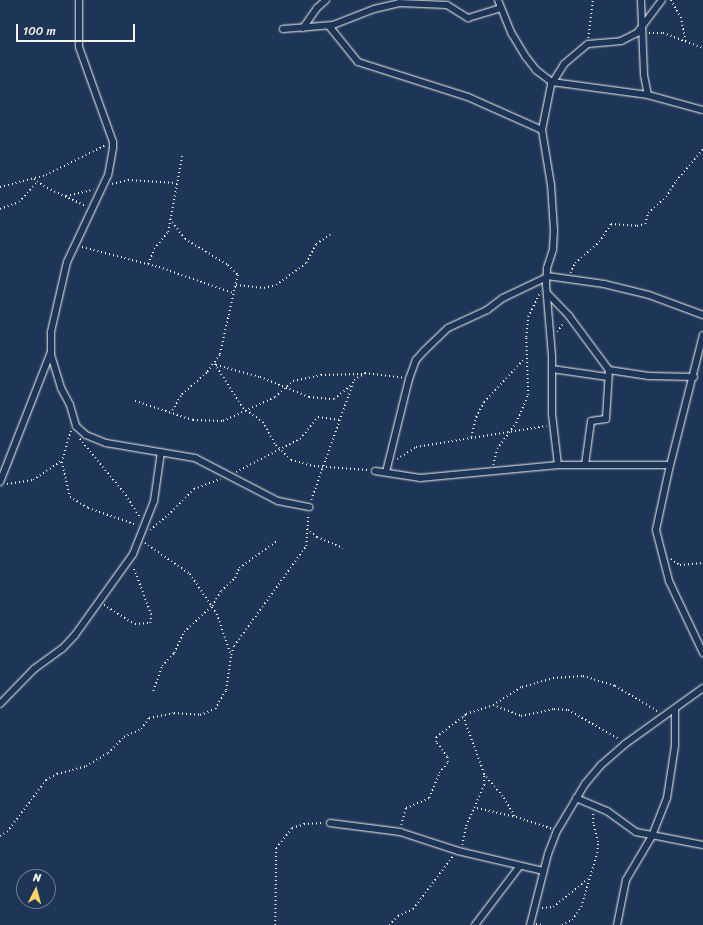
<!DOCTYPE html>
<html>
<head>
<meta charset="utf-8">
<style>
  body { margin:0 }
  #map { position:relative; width:703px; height:925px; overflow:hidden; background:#1d3557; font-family:Sriracha,sans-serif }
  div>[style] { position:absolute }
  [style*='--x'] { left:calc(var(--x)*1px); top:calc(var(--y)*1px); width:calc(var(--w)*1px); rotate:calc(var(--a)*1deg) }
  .path>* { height:1.5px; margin-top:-0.75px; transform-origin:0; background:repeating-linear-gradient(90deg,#f4f1e8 0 1px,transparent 0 4px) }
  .roads { filter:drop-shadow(0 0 1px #f4f1e8) drop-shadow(0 0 1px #f4f1e8) }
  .street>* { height:6px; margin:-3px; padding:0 3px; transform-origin:3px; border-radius:3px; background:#1d3557 }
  span { translate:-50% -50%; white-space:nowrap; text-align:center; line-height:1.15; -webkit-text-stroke:3.5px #1d3557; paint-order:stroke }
  .north { position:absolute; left:16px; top:869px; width:40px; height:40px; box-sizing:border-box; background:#1d3557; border:1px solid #738091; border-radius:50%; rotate:6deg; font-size:11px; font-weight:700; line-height:16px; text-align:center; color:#f4f1e8 }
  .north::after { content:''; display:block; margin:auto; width:14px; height:18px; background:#ffd166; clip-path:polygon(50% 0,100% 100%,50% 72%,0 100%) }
  .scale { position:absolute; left:16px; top:24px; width:119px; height:18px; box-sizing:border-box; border:2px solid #f4f1e8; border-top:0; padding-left:5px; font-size:12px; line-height:14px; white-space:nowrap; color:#f4f1e8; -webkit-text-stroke:3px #1d3557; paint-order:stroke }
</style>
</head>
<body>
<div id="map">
  <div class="path">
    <i style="--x:671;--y:0;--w:20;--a:60"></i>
    <i style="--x:681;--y:17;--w:25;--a:79"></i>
    <i style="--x:649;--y:33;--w:14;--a:0"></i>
    <i style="--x:663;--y:33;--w:43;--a:20.6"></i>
    <i style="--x:588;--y:38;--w:38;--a:-83"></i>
    <i style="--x:34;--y:179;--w:16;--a:35"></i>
    <i style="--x:47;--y:188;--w:43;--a:24.8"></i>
    <i style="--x:112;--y:184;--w:16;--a:-14"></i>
    <i style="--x:128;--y:180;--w:48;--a:3.6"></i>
    <i style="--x:0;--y:187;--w:48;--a:-14.6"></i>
    <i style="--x:46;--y:175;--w:67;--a:-26.6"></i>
    <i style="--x:66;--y:196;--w:28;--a:-13"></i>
    <i style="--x:0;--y:209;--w:20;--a:-20"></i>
    <i style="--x:19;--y:202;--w:27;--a:-48"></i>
    <i style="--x:170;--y:219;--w:25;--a:53"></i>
    <i style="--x:185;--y:239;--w:50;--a:31.2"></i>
    <i style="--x:228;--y:265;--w:14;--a:45"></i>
    <i style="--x:238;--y:275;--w:82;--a:102.7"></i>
    <i style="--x:220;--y:355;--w:22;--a:126"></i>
    <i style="--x:207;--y:373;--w:35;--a:139"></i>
    <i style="--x:181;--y:396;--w:20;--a:120"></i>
    <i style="--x:82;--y:247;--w:80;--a:14.6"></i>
    <i style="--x:159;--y:267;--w:78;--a:19.4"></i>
    <i style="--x:148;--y:264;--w:16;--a:-68"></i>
    <i style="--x:154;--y:249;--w:22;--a:-51"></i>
    <i style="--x:168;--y:232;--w:77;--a:-79.6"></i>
    <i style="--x:570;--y:273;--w:11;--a:-63"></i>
    <i style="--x:575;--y:263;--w:32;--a:-41"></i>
    <i style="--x:599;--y:242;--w:22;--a:-56"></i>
    <i style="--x:611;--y:224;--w:26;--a:4"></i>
    <i style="--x:637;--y:226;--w:8;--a:-14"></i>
    <i style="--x:645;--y:224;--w:11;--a:-75"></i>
    <i style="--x:648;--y:213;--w:24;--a:-42"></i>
    <i style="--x:666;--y:197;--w:19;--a:-58"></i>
    <i style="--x:676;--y:181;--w:42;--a:-49.8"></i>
    <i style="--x:236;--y:285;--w:28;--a:6"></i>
    <i style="--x:264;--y:288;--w:12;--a:-14"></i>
    <i style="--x:276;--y:285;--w:37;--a:-36"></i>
    <i style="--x:306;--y:263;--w:21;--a:-62"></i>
    <i style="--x:316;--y:244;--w:17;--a:-33"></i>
    <i style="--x:557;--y:332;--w:12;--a:-55"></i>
    <i style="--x:215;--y:364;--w:52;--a:57.5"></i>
    <i style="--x:243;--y:408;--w:24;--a:35"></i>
    <i style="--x:263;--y:422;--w:26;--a:61"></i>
    <i style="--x:276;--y:445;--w:21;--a:45"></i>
    <i style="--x:291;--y:460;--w:24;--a:15"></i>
    <i style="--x:314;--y:466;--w:54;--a:4.2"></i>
    <i style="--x:216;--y:365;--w:46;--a:15.3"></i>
    <i style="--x:260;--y:377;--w:53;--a:22.2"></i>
    <i style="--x:309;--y:397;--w:25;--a:5"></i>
    <i style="--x:334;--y:399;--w:22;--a:-39"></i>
    <i style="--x:135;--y:401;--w:61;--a:18.1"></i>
    <i style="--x:193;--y:420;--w:30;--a:2"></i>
    <i style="--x:223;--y:421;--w:57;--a:-24.8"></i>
    <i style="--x:275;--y:397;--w:24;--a:-42"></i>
    <i style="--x:293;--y:381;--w:29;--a:-12"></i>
    <i style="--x:321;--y:375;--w:41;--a:-1.4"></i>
    <i style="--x:71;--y:431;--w:32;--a:106"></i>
    <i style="--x:62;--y:462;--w:36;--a:77"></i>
    <i style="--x:70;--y:497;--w:21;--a:31"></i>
    <i style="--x:88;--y:508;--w:52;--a:19.1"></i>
    <i style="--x:471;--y:437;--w:21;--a:-76"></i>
    <i style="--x:476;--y:417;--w:17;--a:-62"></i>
    <i style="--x:484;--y:402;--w:60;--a:-47"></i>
    <i style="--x:80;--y:439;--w:72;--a:50.6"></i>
    <i style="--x:126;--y:495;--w:26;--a:58"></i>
    <i style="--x:397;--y:459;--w:22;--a:-32"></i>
    <i style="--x:416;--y:447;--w:132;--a:-9.2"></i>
    <i style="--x:493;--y:465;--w:16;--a:-76"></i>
    <i style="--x:497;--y:449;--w:32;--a:-54"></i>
    <i style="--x:516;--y:423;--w:30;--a:-67"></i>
    <i style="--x:528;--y:395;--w:58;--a:-92"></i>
    <i style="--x:526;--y:337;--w:20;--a:-84"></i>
    <i style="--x:528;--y:317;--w:28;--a:-64"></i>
    <i style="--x:236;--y:472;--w:72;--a:-27.3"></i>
    <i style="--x:300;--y:439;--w:28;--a:-51"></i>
    <i style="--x:318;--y:417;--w:22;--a:8"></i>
    <i style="--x:7;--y:484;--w:26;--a:-9"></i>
    <i style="--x:33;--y:480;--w:34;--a:-34"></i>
    <i style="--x:311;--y:500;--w:127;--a:-70.3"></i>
    <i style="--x:354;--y:380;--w:13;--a:-32"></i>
    <i style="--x:365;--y:373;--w:38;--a:7"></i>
    <i style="--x:307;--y:529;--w:13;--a:39"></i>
    <i style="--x:317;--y:537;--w:28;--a:23"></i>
    <i style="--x:150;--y:530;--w:23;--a:-40"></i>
    <i style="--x:168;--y:515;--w:37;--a:-45"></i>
    <i style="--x:194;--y:489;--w:28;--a:-21"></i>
    <i style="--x:145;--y:543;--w:55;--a:34.6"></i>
    <i style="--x:190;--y:574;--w:48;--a:56"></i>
    <i style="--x:217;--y:614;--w:43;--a:71.1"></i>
    <i style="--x:671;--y:559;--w:11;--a:34"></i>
    <i style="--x:680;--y:565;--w:23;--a:-5"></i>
    <i style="--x:104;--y:605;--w:36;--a:32"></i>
    <i style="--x:135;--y:624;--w:15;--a:-4"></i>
    <i style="--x:150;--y:623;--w:8;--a:-83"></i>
    <i style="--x:151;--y:615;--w:51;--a:-110.6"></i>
    <i style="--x:153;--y:691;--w:27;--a:-70"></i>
    <i style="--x:162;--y:666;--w:18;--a:-47"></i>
    <i style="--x:174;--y:653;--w:23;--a:-65"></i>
    <i style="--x:184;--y:632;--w:38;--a:-43"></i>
    <i style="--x:212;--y:606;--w:17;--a:-59"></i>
    <i style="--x:221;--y:591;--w:19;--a:-43"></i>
    <i style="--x:235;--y:578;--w:11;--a:-68"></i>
    <i style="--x:239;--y:568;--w:47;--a:-35.4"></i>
    <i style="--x:493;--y:705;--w:30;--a:21"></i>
    <i style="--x:521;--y:716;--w:34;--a:-12"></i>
    <i style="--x:554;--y:709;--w:14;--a:4"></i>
    <i style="--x:568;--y:710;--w:59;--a:29.6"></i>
    <i style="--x:484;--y:774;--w:31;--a:50"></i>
    <i style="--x:504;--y:798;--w:21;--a:59"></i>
    <i style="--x:477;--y:808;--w:40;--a:13"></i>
    <i style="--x:516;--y:817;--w:38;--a:18"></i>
    <i style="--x:401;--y:825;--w:18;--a:-74"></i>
    <i style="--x:406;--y:808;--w:25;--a:-23"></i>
    <i style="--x:429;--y:798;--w:27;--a:-68"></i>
    <i style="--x:439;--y:773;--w:14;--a:-51"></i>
    <i style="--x:448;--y:762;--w:5;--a:-101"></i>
    <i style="--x:447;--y:757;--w:19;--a:-126"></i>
    <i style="--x:436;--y:742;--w:5;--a:-90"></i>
    <i style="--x:436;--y:737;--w:38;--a:-37"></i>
    <i style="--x:466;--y:714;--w:28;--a:-18"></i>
    <i style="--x:493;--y:705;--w:34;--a:-32"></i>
    <i style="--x:522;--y:687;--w:32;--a:-16"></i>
    <i style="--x:553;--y:678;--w:30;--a:-4"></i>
    <i style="--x:583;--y:676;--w:34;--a:17"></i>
    <i style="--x:615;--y:686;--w:51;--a:30.6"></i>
    <i style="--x:0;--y:836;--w:8;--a:-30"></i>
    <i style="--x:7;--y:832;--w:65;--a:-53.1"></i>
    <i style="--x:46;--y:780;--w:13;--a:-29"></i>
    <i style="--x:57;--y:774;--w:30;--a:-15"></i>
    <i style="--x:86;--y:766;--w:26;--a:-31"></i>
    <i style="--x:108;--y:753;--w:23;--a:-45"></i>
    <i style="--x:124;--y:737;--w:19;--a:-25"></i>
    <i style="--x:141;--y:729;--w:14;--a:-54"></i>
    <i style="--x:149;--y:718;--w:25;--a:-11"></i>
    <i style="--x:174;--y:713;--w:26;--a:4"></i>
    <i style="--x:200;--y:715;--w:16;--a:-22"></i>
    <i style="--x:215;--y:709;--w:22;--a:-60"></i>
    <i style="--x:226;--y:690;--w:35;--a:-82"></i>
    <i style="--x:231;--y:655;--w:9;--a:-72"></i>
    <i style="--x:234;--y:646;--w:123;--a:-54.2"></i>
    <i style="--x:306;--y:546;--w:32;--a:-86"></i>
    <i style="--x:462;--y:845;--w:19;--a:-78"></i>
    <i style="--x:466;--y:826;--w:45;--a:-66.3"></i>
    <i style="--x:484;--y:785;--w:11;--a:-90"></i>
    <i style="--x:484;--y:774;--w:61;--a:-110.2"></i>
    <i style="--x:542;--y:908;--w:11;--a:-5"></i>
    <i style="--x:553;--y:907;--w:45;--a:-38.7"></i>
    <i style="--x:536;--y:924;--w:7;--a:8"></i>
    <i style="--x:275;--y:925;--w:77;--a:-89.3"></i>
    <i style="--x:276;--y:848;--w:26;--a:-51"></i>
    <i style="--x:292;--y:828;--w:13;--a:-18"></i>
    <i style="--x:304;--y:824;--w:19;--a:-3"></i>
    <i style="--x:389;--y:925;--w:13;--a:-45"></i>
    <i style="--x:398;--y:916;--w:17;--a:-25"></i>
    <i style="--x:413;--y:909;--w:66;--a:-53"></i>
    <i style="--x:562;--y:925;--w:11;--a:-27"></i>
    <i style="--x:572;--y:920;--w:16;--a:-55"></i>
    <i style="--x:581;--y:907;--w:56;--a:-73.5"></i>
    <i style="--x:597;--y:853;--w:11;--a:-85"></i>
    <i style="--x:598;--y:842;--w:20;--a:-105"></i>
    <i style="--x:593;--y:823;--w:11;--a:-90"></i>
  </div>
  <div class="roads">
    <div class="street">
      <i style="--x:79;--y:0;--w:47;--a:90"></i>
      <i style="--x:79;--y:47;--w:101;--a:70.3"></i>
      <i style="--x:113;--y:142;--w:6;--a:90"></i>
      <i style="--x:113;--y:148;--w:27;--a:100"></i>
      <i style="--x:108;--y:175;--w:96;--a:115.2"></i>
      <i style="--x:67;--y:262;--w:72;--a:102.9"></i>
      <i style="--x:51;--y:332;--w:23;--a:90"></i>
      <i style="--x:51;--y:355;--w:34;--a:73"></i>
      <i style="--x:61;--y:388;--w:19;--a:62"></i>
      <i style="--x:70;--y:405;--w:22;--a:74"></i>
      <i style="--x:76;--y:426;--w:13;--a:42"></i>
      <i style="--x:86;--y:435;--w:22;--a:22"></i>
      <i style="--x:106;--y:443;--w:90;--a:9.6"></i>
      <i style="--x:195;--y:458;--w:93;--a:27.4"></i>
      <i style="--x:278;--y:501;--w:32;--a:11"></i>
      <i style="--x:498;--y:0;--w:37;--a:68"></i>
      <i style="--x:512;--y:34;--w:27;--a:59"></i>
      <i style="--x:526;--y:57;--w:16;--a:52"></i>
      <i style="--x:536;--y:70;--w:20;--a:37"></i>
      <i style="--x:552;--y:82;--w:97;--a:7.7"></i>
      <i style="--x:648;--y:95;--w:57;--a:15.3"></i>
      <i style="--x:641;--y:0;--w:75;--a:87.7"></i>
      <i style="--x:644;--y:75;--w:20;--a:79"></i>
      <i style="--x:329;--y:26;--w:46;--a:51.1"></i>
      <i style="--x:358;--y:62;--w:115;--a:17.7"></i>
      <i style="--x:468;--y:97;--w:81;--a:24"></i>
      <i style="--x:303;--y:28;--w:24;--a:-55"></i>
      <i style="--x:317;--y:8;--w:12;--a:-42"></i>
      <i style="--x:283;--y:29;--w:50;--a:-4.6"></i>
      <i style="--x:333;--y:25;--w:44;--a:-21.3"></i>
      <i style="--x:374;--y:9;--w:26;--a:-13"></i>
      <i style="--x:399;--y:3;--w:48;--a:2.4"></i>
      <i style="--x:447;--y:5;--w:25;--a:32"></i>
      <i style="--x:468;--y:18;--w:34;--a:-17"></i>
      <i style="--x:547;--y:276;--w:58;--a:8"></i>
      <i style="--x:604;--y:284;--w:46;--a:13.7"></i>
      <i style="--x:649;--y:295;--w:58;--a:20.3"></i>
      <i style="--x:547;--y:293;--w:32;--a:46"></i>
      <i style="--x:569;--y:316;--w:67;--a:53.5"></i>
      <i style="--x:609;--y:370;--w:40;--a:8.5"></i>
      <i style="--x:649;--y:376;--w:45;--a:1.3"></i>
      <i style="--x:703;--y:335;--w:134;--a:104.2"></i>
      <i style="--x:670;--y:465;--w:66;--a:102.2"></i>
      <i style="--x:656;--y:530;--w:53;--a:75.7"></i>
      <i style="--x:669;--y:581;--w:80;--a:64.7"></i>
      <i style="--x:552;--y:369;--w:56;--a:8.3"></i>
      <i style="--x:558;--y:465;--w:51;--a:-96.7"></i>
      <i style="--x:552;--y:414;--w:58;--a:-90"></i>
      <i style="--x:552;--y:356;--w:72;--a:-94.8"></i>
      <i style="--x:546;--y:284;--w:16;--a:-86"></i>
      <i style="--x:547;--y:268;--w:20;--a:-72"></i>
      <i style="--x:553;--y:249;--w:18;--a:-87"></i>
      <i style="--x:554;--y:231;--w:46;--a:-93.7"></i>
      <i style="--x:551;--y:185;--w:56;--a:-99.3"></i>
      <i style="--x:542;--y:130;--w:46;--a:-78.7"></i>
      <i style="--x:551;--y:85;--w:25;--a:-58"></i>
      <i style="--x:564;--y:64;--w:31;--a:-40"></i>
      <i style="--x:588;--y:44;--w:33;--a:-5"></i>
      <i style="--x:621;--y:41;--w:18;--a:-27"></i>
      <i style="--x:637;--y:33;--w:41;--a:-52.9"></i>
      <i style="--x:585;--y:465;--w:44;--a:-82.2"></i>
      <i style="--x:591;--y:421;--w:15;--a:-8"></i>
      <i style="--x:606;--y:419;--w:49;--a:-86.5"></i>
      <i style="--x:375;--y:471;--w:46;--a:8.8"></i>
      <i style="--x:420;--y:478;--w:139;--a:-5.4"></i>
      <i style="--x:558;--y:465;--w:112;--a:0"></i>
      <i style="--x:386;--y:472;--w:96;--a:-76.1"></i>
      <i style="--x:409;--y:379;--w:20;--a:-70"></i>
      <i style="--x:416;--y:360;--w:12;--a:-48"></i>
      <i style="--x:424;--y:351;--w:33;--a:-44"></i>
      <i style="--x:448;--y:328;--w:43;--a:-24.8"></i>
      <i style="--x:487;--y:310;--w:20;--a:-37"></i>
      <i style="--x:503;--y:298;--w:49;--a:-25.5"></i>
      <i style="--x:0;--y:482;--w:140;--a:-68.6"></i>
      <i style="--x:0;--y:704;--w:49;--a:-45.8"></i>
      <i style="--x:34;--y:669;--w:34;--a:-36"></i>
      <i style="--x:62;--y:649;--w:19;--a:-47"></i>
      <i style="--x:75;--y:635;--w:100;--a:-54.4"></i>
      <i style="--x:133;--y:554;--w:57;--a:-68.4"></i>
      <i style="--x:154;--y:501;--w:49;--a:-81.9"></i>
      <i style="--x:576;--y:798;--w:34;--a:23"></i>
      <i style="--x:607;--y:811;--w:36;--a:36"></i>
      <i style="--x:636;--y:832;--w:68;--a:11"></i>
      <i style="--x:330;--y:823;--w:71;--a:7.3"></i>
      <i style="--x:400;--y:832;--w:61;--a:18.1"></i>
      <i style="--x:458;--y:851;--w:87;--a:13.2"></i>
      <i style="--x:475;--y:925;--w:73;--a:-52.8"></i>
      <i style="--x:530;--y:925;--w:73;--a:-75.8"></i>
      <i style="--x:548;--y:854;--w:25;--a:-69"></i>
      <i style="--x:557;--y:831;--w:55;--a:-59.2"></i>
      <i style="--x:585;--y:784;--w:25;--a:-50"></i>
      <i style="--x:601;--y:765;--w:32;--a:-41"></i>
      <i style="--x:625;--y:744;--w:96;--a:-35.7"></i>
      <i style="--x:617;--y:925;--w:46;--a:-78.7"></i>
      <i style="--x:626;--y:880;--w:51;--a:-59.4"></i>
      <i style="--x:652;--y:836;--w:41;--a:-68.5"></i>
      <i style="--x:667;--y:798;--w:53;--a:-81.3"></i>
      <i style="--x:675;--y:746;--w:37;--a:-90"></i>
    </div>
  </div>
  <div class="north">N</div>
  <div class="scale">100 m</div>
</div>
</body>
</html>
